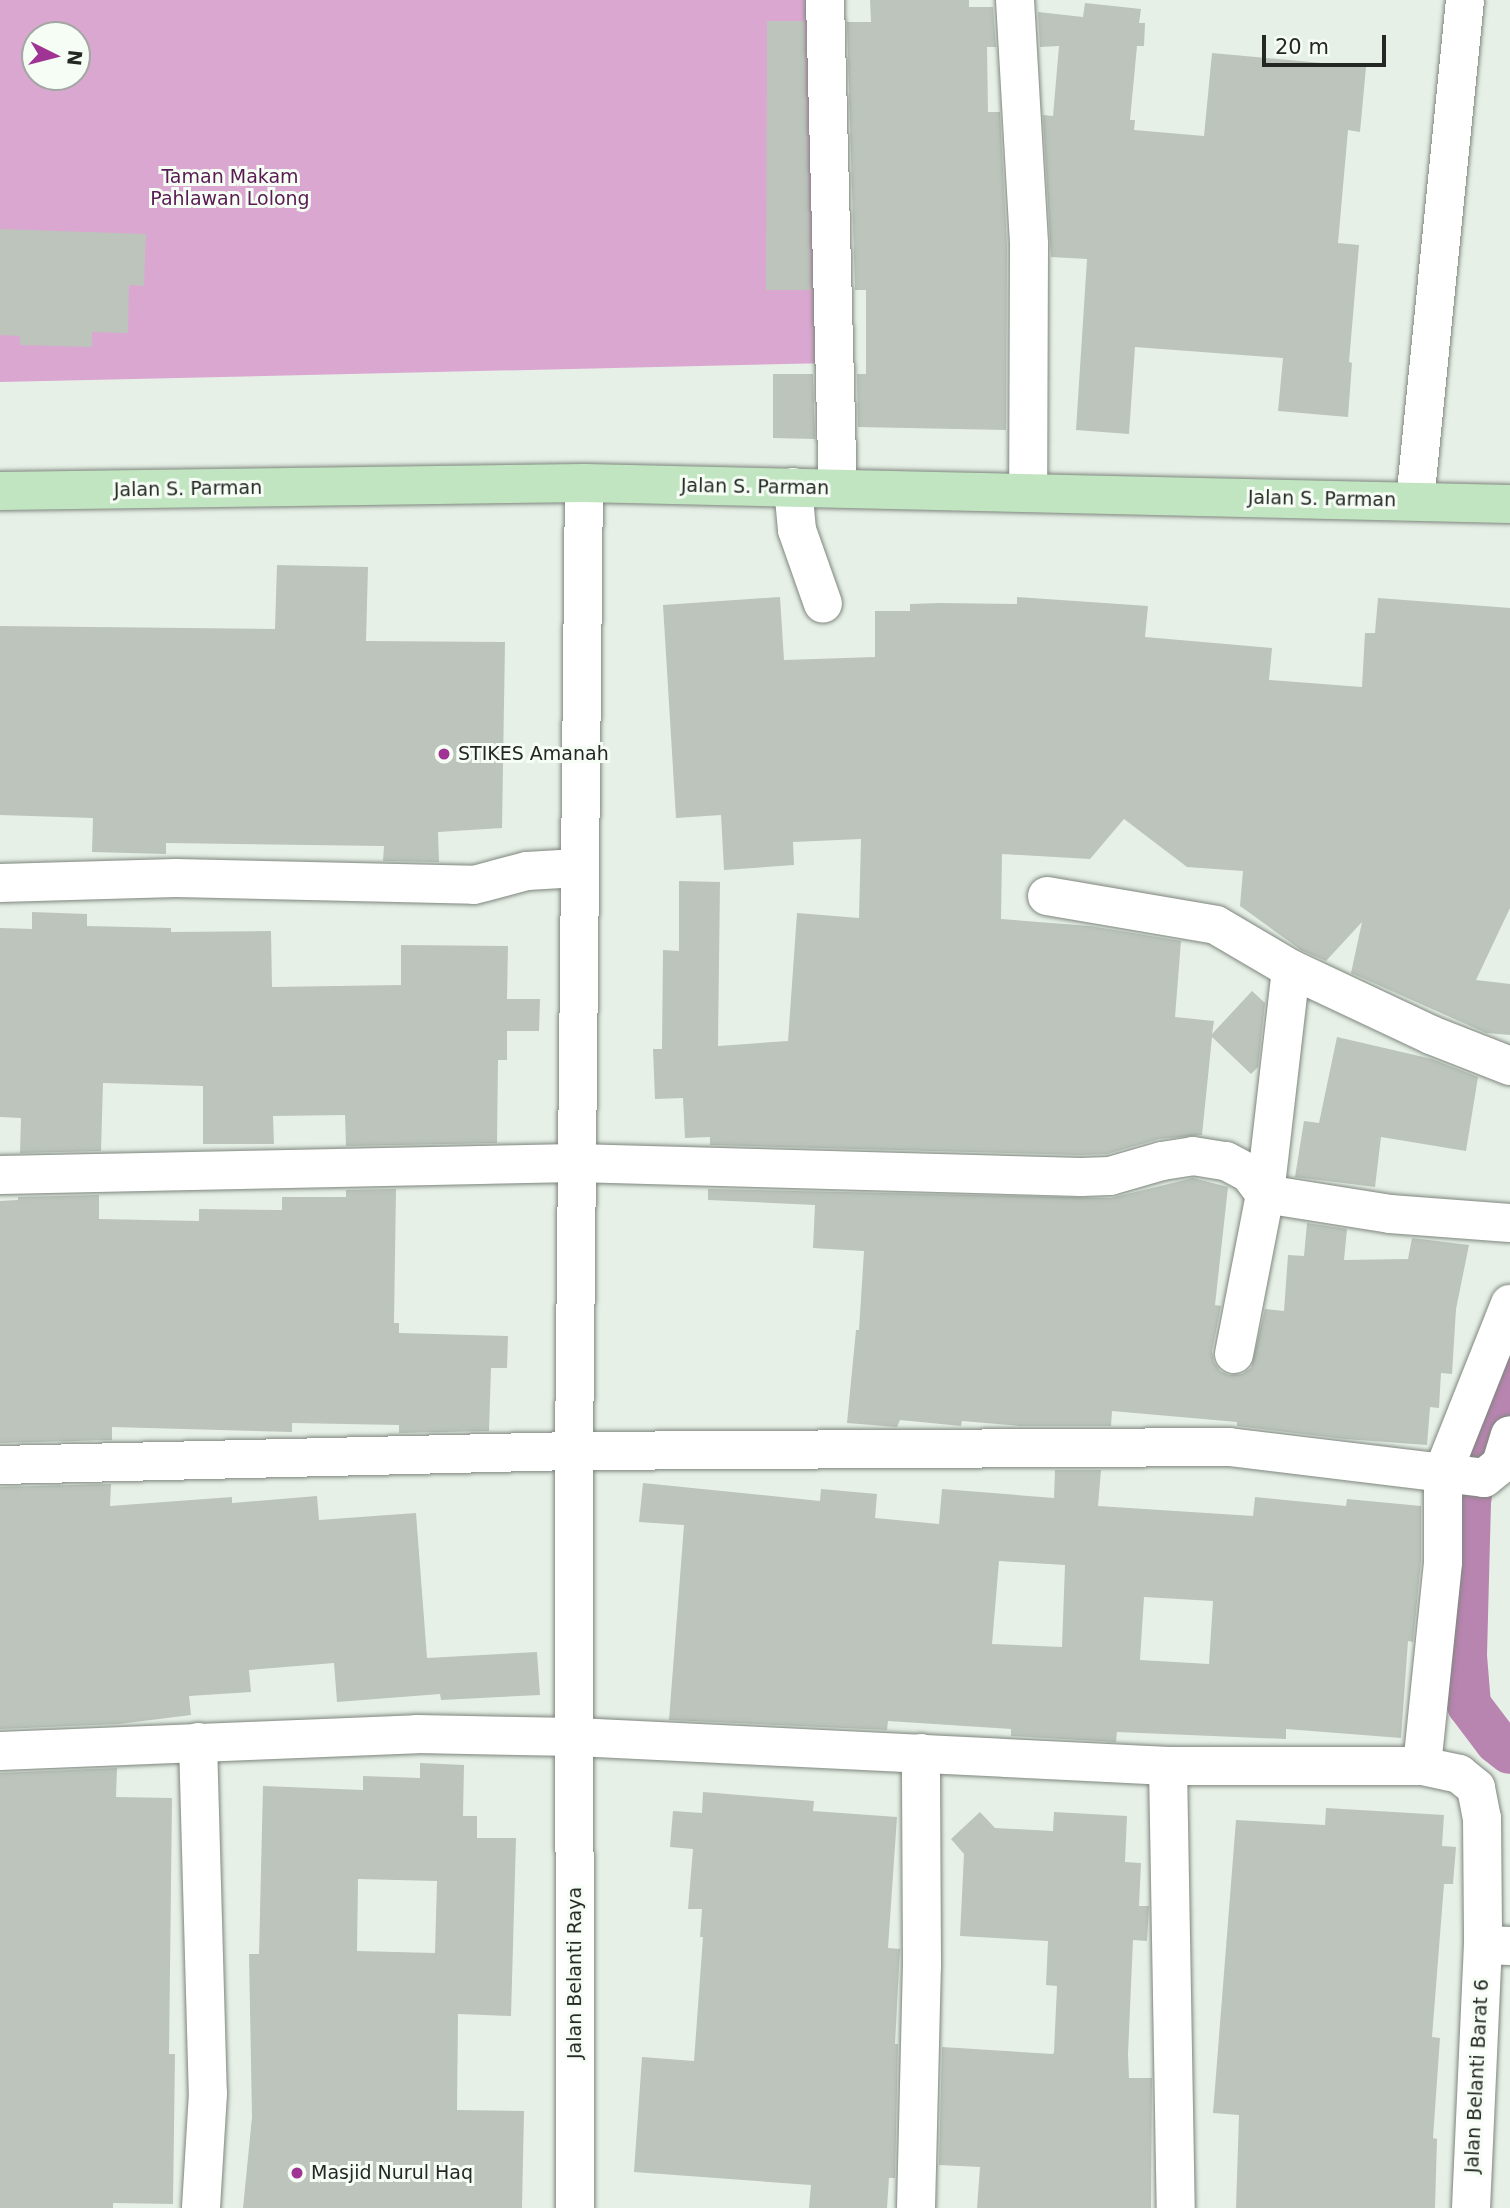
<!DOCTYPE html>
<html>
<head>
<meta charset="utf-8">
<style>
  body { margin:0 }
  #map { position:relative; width:1510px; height:2208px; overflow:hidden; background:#e7f0e7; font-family:"DejaVu Sans",sans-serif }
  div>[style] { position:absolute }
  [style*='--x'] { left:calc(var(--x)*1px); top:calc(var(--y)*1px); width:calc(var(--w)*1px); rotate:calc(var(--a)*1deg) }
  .green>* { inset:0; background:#daa7d1 }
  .canal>* { height:44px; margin:-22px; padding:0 22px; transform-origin:22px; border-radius:22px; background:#b884b0 }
  .building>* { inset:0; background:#bcc4bb }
  .roads { filter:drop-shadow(0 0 2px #7e867e) drop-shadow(0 0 2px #7e867e) }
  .minor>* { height:38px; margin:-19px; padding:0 19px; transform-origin:19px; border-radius:19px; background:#fff }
  .major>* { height:38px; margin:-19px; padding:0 19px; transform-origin:19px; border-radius:19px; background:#c2e5c1 }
  .dots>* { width:19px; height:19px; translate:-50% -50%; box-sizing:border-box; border:4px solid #f5fdf4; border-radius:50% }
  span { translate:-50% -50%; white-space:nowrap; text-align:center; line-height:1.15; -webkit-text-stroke:6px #f5fdf4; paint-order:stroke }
  .park-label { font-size:19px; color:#5a1b53 }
  .street-label { font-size:19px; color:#242724 }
  .poi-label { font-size:19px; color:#242724 }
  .left { translate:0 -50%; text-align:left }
  .north { position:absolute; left:21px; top:21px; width:70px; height:70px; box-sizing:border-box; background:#f5fdf4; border:2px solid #a1a7a1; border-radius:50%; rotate:96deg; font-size:19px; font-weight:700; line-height:28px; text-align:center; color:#242724 }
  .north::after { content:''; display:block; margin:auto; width:24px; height:32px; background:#a03494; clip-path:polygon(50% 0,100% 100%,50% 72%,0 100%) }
  .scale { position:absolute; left:1262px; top:35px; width:124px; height:32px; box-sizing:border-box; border:4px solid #242724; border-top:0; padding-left:9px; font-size:21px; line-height:24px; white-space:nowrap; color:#242724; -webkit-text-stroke:5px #f5fdf4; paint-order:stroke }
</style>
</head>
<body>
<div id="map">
  <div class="green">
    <i style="clip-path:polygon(evenodd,0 0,820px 0,831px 363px,0 382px,0 0,35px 35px,77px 35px,77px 77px,35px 77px,35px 35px)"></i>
  </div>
  <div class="canal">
    <i style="--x:1510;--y:1361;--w:38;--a:115"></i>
    <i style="--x:1494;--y:1395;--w:60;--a:107.5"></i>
    <i style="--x:1476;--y:1452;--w:50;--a:98"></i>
    <i style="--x:1469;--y:1502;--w:154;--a:91.5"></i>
    <i style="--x:1465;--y:1656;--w:49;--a:85.3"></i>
    <i style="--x:1469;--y:1705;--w:46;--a:52.9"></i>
    <i style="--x:1497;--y:1742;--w:16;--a:38"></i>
  </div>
  <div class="building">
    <i style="clip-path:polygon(870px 0,969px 0,969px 7px,993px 7px,996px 47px,987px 47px,988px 112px,1000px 112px,1007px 246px,1006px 430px,858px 427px,857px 374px,866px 374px,866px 290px,855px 290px,847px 22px,871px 22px)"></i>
    <i style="clip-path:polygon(1085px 3px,1141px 9px,1139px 23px,1145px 23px,1144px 46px,1137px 46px,1130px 120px,1135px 120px,1134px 130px,1204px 136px,1212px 53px,1366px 67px,1360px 132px,1348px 130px,1338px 243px,1359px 245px,1349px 362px,1352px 363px,1348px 417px,1278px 411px,1283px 358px,1135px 347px,1129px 434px,1076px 430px,1087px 259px,1051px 257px,1043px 115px,1053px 116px,1059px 46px,1040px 47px,1038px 12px,1083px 17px)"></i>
    <i style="clip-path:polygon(767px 21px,804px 21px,811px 290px,766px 290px)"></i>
    <i style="clip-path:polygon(0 229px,146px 234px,144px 286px,129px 285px,128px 333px,92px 332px,92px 347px,20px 345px,20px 336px,0 335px)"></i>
    <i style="clip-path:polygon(773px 374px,813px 374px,815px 439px,773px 438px)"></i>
    <i style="clip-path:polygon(277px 565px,368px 567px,366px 641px,505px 642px,502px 828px,438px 832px,439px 862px,383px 861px,384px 846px,166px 843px,166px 854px,92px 852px,93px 818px,0 815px,0 626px,275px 629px)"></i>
    <i style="clip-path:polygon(780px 597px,784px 660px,875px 657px,875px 611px,910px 611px,910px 604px,940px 603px,1017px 604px,1017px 597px,1148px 606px,1145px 637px,1272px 648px,1269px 680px,1362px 687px,1365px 633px,1375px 633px,1378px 598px,1510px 608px,1510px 908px,1476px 980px,1510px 984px,1510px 1035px,1486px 1033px,1351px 973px,1362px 922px,1326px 961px,1301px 950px,1240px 906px,1243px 871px,1187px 867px,1124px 819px,1090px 859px,1002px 854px,1001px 919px,1090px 926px,1181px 941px,1175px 1017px,1214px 1021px,1212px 1034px,1252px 991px,1265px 1003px,1258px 1067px,1251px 1074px,1212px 1037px,1202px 1135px,1159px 1139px,1107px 1154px,1081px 1155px,710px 1145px,710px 1137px,685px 1138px,683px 1098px,655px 1099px,653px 1049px,662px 1049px,663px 950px,679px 951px,679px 881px,720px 882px,718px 1046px,788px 1041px,797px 913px,859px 918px,861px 839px,793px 842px,794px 865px,724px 870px,721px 815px,676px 818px,663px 605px)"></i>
    <i style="clip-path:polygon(32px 912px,87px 914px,87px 926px,171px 928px,171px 932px,271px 931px,272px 987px,401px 985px,401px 945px,508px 946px,507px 999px,540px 999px,539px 1031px,507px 1031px,507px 1060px,498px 1060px,497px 1143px,346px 1146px,345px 1115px,273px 1116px,274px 1144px,203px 1144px,203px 1086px,103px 1083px,101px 1151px,20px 1153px,21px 1118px,0 1117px,0 928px,32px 929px)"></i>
    <i style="clip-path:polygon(1337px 1037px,1432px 1059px,1478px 1077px,1466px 1151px,1381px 1137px,1375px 1187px,1295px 1177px,1304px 1121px,1319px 1123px)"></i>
    <i style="clip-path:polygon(1193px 1178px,1228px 1187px,1215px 1305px,1221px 1306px,1212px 1351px,1214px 1362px,1220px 1371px,1229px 1375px,1242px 1374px,1251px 1368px,1265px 1309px,1284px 1311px,1288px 1255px,1304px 1256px,1307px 1223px,1347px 1229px,1344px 1260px,1408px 1259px,1412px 1238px,1469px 1245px,1456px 1309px,1452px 1374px,1441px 1373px,1439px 1408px,1430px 1407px,1427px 1445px,1345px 1439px,1237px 1426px,1237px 1422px,1112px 1411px,1111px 1426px,1020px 1426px,962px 1421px,961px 1426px,900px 1420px,897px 1427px,847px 1423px,856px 1330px,859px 1330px,864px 1251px,813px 1248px,815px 1205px,708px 1200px,708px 1189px,1111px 1198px)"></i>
    <i style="clip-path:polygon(396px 1189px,394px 1323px,399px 1323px,399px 1333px,508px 1336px,507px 1368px,491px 1368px,489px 1431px,399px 1433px,399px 1425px,292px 1423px,292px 1432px,112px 1427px,112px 1440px,0 1443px,0 1201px,18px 1200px,18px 1197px,99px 1195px,99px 1219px,199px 1221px,199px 1209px,282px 1210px,282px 1197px,346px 1197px,346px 1190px)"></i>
    <i style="clip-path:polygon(evenodd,1055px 1470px,1101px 1470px,1098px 1506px,1253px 1516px,1255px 1497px,1346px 1506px,1347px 1499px,1421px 1506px,1421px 1561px,1413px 1642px,1408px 1641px,1401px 1738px,1286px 1729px,1286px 1739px,1117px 1732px,1116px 1742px,1011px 1736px,1011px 1729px,888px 1721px,887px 1730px,669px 1720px,684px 1525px,639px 1522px,643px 1483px,820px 1501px,821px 1489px,877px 1494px,875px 1518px,939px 1524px,942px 1489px,1054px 1498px,1055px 1470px,999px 1561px,1065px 1565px,1062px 1647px,992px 1644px,999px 1561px,1055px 1470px,1144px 1597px,1213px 1601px,1209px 1664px,1140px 1660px,1144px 1597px)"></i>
    <i style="clip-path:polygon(111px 1484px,110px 1506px,232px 1497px,232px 1503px,317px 1496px,319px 1520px,416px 1513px,427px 1658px,537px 1652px,540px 1695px,441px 1700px,440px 1694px,337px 1702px,334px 1663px,249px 1670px,251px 1692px,189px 1696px,191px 1715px,119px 1724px,0 1729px,0 1487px)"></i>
    <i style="clip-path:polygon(evenodd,420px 1763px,464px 1765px,463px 1816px,477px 1816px,477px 1838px,516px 1838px,511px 2016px,458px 2014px,457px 2110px,524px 2111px,522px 2208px,243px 2208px,252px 2117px,249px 1954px,259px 1954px,263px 1786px,363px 1790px,363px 1776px,420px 1778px,420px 1763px,358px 1879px,437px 1881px,435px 1953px,357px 1951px,358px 1879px)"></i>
    <i style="clip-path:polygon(117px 1768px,116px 1797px,172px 1798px,169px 2054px,175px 2054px,173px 2204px,113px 2203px,113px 2208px,0 2208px,0 1773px)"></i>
    <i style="clip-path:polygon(703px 1792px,814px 1801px,813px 1811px,897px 1817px,888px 1948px,900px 1949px,895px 2044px,898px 2044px,895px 2178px,889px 2178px,887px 2208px,809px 2208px,811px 2185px,634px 2172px,642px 2057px,694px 2061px,703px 1937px,700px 1937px,702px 1909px,688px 1909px,693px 1849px,670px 1847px,673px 1811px,702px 1813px)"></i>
    <i style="clip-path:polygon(1326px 1808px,1444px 1815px,1442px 1846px,1456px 1847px,1453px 1884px,1444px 1884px,1432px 2037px,1440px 2038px,1433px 2138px,1437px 2139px,1435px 2208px,1236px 2208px,1239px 2115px,1213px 2113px,1236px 1820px,1325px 1825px)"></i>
    <i style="clip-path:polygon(980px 1812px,995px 1828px,1053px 1831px,1054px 1812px,1127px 1816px,1125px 1862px,1141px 1863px,1139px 1906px,1149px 1906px,1147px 1941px,1133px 1940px,1128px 2054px,1129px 2078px,1152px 2078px,1151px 2208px,977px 2208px,980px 2167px,939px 2165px,942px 2047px,1053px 2054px,1054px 2052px,1057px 1986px,1046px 1985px,1048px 1941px,960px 1936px,964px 1854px,951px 1839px)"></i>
  </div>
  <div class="roads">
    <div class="minor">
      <i style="--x:825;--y:0;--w:488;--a:88.5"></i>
      <i style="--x:1015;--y:0;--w:245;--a:86.7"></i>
      <i style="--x:1029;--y:245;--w:247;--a:90.2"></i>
      <i style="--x:793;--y:487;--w:43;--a:84.7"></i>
      <i style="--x:797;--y:530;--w:78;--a:70.6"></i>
      <i style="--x:1415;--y:501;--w:503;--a:-84.3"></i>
      <i style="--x:0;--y:883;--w:176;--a:-1.6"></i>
      <i style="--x:176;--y:878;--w:298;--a:1.3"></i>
      <i style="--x:474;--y:885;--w:55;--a:-14.8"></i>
      <i style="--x:527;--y:871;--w:51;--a:-3.4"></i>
      <i style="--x:1047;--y:896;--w:171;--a:9.7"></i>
      <i style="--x:1216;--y:925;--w:87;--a:30.4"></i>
      <i style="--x:1291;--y:969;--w:155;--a:25.2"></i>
      <i style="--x:1431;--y:1035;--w:85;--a:21.4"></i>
      <i style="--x:0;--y:1175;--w:575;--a:-1.2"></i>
      <i style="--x:575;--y:1163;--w:506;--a:1.58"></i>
      <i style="--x:1081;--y:1177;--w:29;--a:-2"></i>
      <i style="--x:1110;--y:1176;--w:54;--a:-16.1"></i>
      <i style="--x:1162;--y:1161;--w:31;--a:-9"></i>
      <i style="--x:1193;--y:1156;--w:33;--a:9"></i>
      <i style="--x:1226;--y:1161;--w:26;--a:28"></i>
      <i style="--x:1249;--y:1173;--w:26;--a:53"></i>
      <i style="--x:1265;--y:1194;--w:127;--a:9.1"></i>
      <i style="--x:1390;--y:1214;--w:120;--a:4.3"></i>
      <i style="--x:1234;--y:1354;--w:163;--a:-79"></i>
      <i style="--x:1265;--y:1194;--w:226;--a:-83.4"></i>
      <i style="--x:0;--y:1465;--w:574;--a:-1.4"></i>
      <i style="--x:574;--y:1451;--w:968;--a:-89.41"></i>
      <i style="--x:198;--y:1742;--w:351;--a:88.4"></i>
      <i style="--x:208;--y:2093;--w:115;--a:93.5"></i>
      <i style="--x:0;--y:1751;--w:417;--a:-2.3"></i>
      <i style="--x:417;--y:1734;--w:159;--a:1.1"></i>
      <i style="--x:576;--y:1737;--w:593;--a:2.8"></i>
      <i style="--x:1168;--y:1766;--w:254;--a:0"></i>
      <i style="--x:1422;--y:1766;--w:38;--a:12"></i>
      <i style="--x:1459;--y:1774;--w:22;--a:39"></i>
      <i style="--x:1476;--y:1788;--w:31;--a:79"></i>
      <i style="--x:1482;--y:1818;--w:127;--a:89.5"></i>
      <i style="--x:1483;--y:1945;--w:27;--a:2"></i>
      <i style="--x:1168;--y:1766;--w:442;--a:89"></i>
      <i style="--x:1422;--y:1766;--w:205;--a:-84.1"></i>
      <i style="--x:1443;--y:1562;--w:90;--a:-90"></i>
      <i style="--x:1443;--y:1472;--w:181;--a:-68.3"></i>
      <i style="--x:575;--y:2208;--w:757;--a:-90.08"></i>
      <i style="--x:574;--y:1451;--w:655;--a:-0.35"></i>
      <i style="--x:1229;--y:1447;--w:257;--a:6.9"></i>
      <i style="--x:1484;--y:1478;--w:22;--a:-39"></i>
      <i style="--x:1501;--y:1464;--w:30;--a:-73"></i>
      <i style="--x:916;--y:2208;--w:243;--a:-88.6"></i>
      <i style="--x:922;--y:1965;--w:212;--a:-90.3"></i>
      <i style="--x:1471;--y:2208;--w:263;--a:-87.4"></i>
    </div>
    <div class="major">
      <i style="--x:0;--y:491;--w:584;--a:-0.78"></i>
      <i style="--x:584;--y:483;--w:926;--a:1.3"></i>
    </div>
  </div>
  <div class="dots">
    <i style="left:444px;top:754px;background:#a03494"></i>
    <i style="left:297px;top:2173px;background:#a03494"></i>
  </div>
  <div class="park-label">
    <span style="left:230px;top:188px">Taman Makam<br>Pahlawan Lolong</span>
  </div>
  <div class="street-label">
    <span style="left:755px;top:487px;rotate:1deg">Jalan S. Parman</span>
    <span style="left:188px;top:489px;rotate:-1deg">Jalan S. Parman</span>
    <span style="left:1322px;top:499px;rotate:1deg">Jalan S. Parman</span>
    <span style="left:575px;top:1973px;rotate:-90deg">Jalan Belanti Raya</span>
    <span style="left:1477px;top:2076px;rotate:-87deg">Jalan Belanti Barat 6</span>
  </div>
  <div class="poi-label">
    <span class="left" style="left:458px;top:754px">STIKES Amanah</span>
    <span class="left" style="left:311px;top:2173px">Masjid Nurul Haq</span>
  </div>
  <div class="north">N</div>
  <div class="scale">20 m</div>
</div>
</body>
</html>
